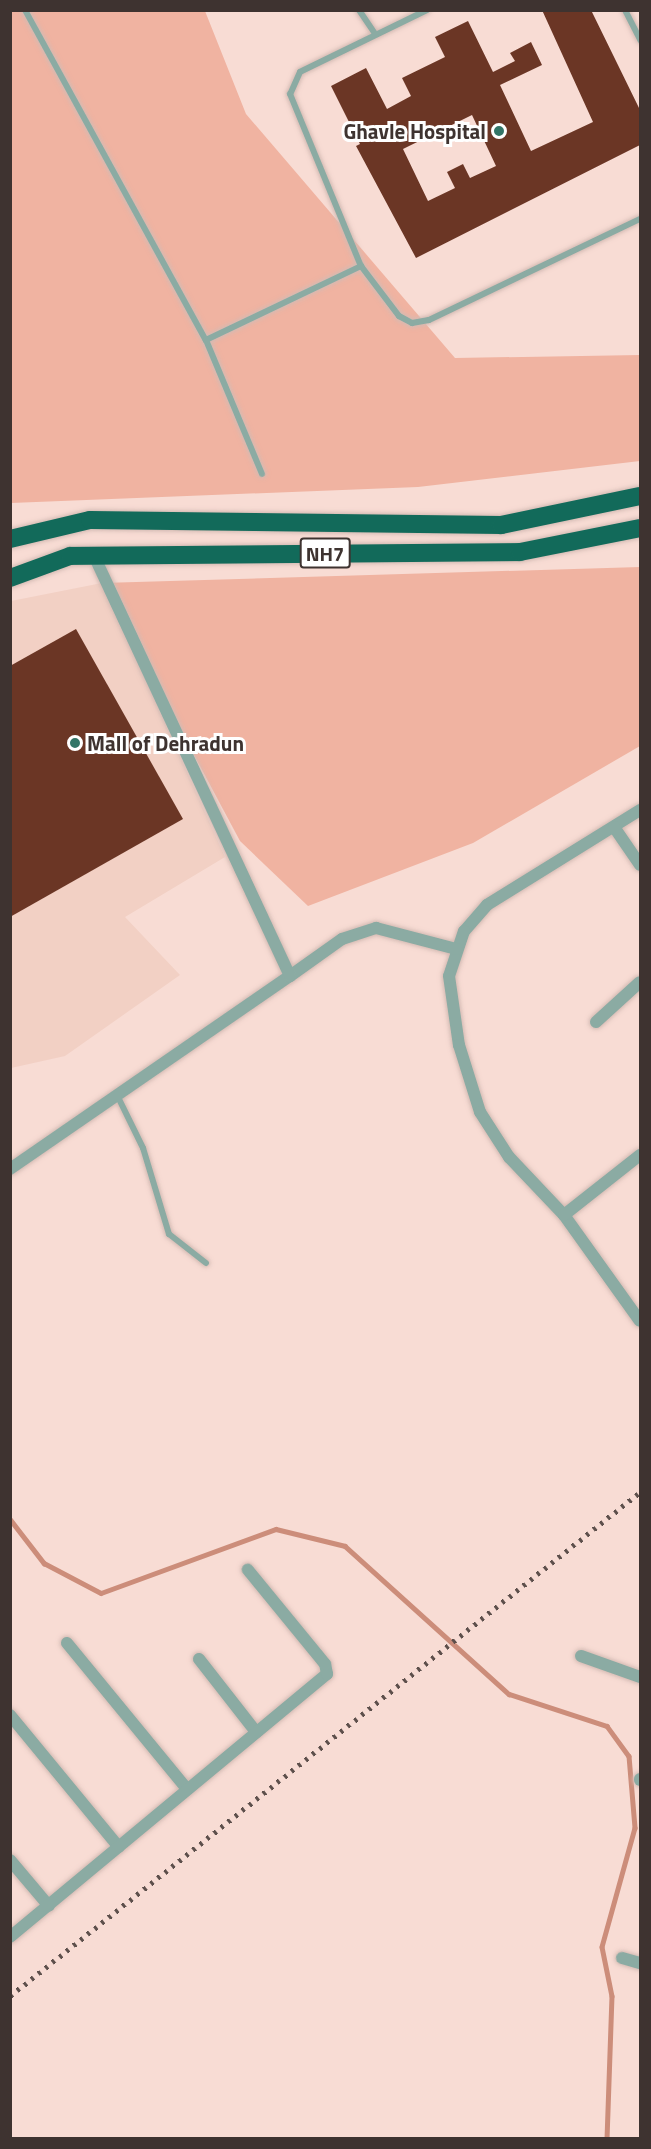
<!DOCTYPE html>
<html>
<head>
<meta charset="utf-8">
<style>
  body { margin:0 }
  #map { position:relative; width:651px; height:2149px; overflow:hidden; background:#f8dcd4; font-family:"Titillium Web",sans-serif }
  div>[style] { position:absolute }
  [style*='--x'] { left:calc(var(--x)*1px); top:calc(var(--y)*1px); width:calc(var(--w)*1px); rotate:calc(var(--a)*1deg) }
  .built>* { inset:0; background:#f2d0c4 }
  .green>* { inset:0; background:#f0b3a1 }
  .stream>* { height:4.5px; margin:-2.25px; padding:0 2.25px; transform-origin:2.25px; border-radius:2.25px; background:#cc8d7a }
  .building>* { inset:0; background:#6b3625 }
  .roads { filter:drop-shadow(0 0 2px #d3bab3) drop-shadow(0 0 2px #d3bab3) }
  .lane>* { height:6px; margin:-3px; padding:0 3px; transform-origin:3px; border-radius:3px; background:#8baba3 }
  .street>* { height:12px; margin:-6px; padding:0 6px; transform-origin:6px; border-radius:6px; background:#8baba3 }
  .highway>* { height:18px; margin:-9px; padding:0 9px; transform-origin:9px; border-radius:9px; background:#126a5a }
  .rail>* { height:4.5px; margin-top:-2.25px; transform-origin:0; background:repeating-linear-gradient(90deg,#5d4f4b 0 3px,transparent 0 9px) }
  .dots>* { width:16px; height:16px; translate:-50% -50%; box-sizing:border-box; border:3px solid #fff; border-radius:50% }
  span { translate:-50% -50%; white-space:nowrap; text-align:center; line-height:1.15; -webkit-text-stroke:6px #fff; paint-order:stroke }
  .shield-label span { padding:2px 4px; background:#fff; border:2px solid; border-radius:4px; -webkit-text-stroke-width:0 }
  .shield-label { font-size:20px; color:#3e3330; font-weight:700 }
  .poi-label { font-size:21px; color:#3e3330; font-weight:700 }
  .right { translate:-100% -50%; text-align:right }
  .left { translate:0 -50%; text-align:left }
  .frame { position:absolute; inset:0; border:12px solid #3e3330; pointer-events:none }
</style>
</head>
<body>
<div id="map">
  <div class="built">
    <i style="clip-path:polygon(102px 583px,225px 857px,125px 917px,180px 975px,65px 1056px,11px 1068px,11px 601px)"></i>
  </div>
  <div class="green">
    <i style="clip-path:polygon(10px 11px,205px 11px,246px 114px,455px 358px,640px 355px,640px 461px,418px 487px,11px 503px)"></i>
    <i style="clip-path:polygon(640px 567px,640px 746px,473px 843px,308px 906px,240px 841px,102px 583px)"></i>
  </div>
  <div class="stream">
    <i style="--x:10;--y:1519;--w:56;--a:52.3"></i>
    <i style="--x:44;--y:1563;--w:64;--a:27.8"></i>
    <i style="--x:101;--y:1593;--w:186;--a:-20.1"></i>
    <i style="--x:276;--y:1529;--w:71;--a:13.8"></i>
    <i style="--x:345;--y:1546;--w:221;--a:42.1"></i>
    <i style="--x:509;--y:1694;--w:103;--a:18.1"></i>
    <i style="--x:607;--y:1726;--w:37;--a:54"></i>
    <i style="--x:629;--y:1756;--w:72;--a:85.2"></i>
    <i style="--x:635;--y:1828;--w:123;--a:105.5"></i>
    <i style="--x:602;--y:1947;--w:50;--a:78.5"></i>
    <i style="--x:612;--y:1996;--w:142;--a:92"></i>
  </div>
  <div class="building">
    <i style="clip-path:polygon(evenodd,542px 10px,591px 10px,640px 110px,640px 145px,416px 258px,356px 146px,360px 144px,331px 86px,366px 68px,387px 109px,411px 96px,402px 78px,445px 57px,435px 37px,468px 21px,493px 72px,515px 61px,510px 53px,531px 42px,542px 65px,500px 85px,531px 151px,593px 122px,542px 10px,472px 115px,496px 166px,470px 178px,463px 164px,447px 172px,455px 188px,428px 201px,403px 149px,472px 115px)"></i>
    <i style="clip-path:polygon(76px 629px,183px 819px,10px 917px,10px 666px)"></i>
  </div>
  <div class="roads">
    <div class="lane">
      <i style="--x:25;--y:10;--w:376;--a:61.3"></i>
      <i style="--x:206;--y:340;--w:145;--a:67.3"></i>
      <i style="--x:359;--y:10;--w:27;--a:56"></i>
      <i style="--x:427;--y:10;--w:141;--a:154"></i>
      <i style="--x:300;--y:72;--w:24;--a:114"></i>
      <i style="--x:290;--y:94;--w:186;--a:67.6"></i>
      <i style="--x:361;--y:266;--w:63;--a:52.8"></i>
      <i style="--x:399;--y:316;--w:15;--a:28"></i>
      <i style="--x:412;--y:323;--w:17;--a:-10"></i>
      <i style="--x:429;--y:320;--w:234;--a:-25.6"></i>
      <i style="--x:625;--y:10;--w:34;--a:63"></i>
      <i style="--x:206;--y:340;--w:172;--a:-25.5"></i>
      <i style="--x:118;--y:1097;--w:57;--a:63.9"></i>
      <i style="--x:143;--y:1148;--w:90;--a:73.2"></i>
      <i style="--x:169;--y:1234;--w:47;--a:38.1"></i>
    </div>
    <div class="street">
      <i style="--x:640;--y:810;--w:180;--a:148.2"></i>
      <i style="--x:487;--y:905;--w:35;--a:131"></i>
      <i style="--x:464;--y:931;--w:47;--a:108.4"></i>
      <i style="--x:449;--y:976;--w:70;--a:81.8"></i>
      <i style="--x:459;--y:1045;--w:70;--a:72.6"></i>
      <i style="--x:480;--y:1112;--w:54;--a:57.2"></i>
      <i style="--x:509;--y:1157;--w:80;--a:46.5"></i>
      <i style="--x:564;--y:1215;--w:130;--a:54.4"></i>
      <i style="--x:614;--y:827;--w:46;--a:55.6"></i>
      <i style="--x:290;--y:976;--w:64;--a:-35.4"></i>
      <i style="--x:342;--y:939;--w:36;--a:-18"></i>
      <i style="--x:376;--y:928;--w:83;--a:14.7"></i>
      <i style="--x:596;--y:1022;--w:59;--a:-42.3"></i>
      <i style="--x:10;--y:1169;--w:340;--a:-34.6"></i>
      <i style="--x:290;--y:976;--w:464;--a:-115"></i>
      <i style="--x:564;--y:1215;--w:97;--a:-38.3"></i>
      <i style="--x:67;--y:1643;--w:189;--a:50.6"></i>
      <i style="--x:581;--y:1656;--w:63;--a:19.6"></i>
      <i style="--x:199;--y:1659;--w:93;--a:52"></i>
      <i style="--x:10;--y:1715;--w:171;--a:50.5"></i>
      <i style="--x:640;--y:1779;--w:1;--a:90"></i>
      <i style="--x:10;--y:1860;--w:60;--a:49.7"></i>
      <i style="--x:10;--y:1937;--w:412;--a:-39.7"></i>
      <i style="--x:327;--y:1674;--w:10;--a:-101"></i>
      <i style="--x:325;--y:1664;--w:122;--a:-129.3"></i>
      <i style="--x:622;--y:1958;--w:19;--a:16"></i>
    </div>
    <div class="highway">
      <i style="--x:10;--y:539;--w:82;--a:-13.4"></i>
      <i style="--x:90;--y:520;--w:411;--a:0.7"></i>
      <i style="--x:501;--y:525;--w:142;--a:-11.8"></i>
      <i style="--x:10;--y:578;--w:64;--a:-20.1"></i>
      <i style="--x:70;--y:556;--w:450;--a:-0.5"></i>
      <i style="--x:520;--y:552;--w:122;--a:-11.3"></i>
    </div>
  </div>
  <div class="rail">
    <i style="--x:10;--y:1996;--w:807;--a:-38.66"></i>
  </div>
  <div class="dots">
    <i style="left:499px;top:131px;background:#327567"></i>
    <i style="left:75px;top:743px;background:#327567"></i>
  </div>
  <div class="shield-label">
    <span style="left:325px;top:553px">NH7</span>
  </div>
  <div class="poi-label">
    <span class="right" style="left:486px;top:131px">Ghavle Hospital</span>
    <span class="left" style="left:87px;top:743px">Mall of Dehradun</span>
  </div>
  <div class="frame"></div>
</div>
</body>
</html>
